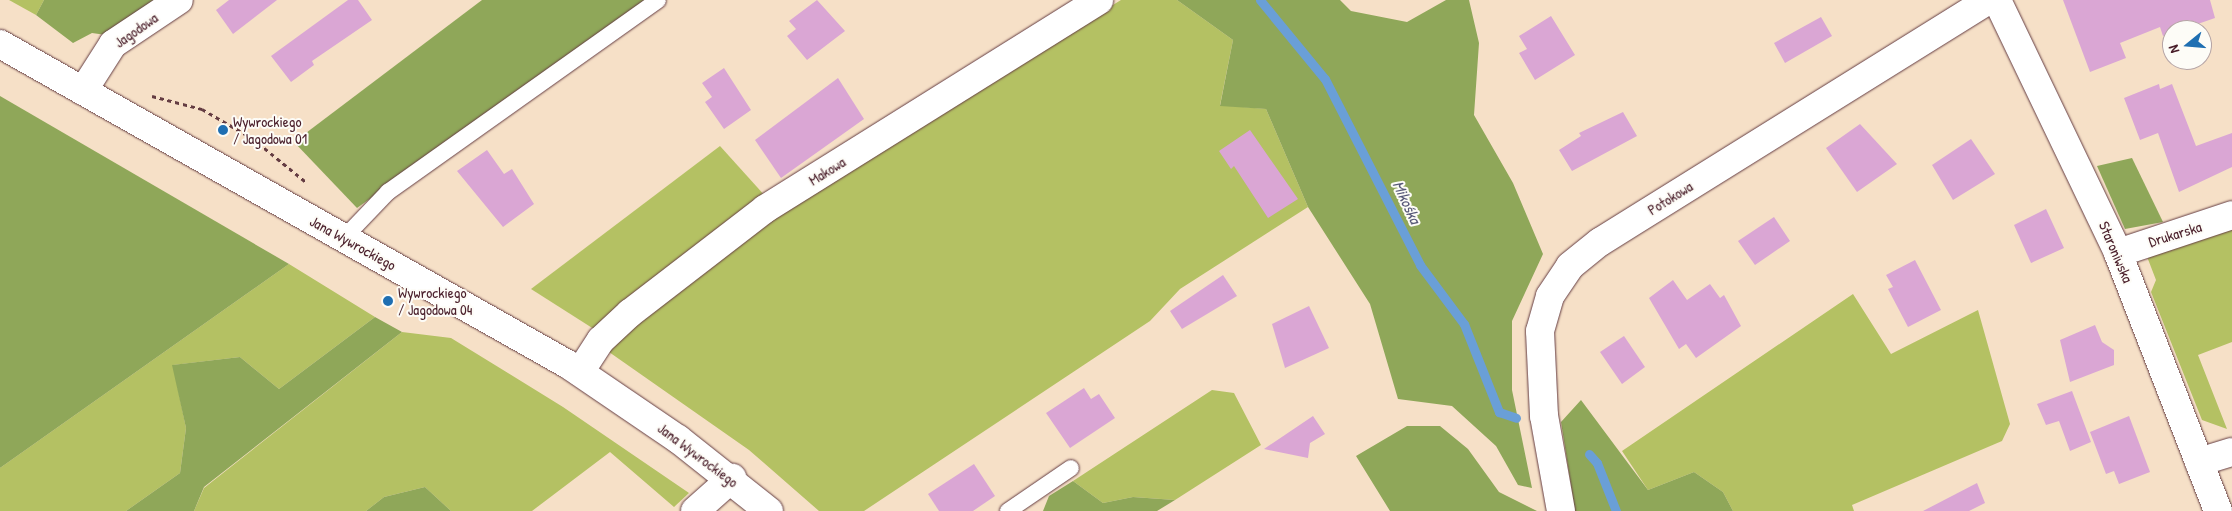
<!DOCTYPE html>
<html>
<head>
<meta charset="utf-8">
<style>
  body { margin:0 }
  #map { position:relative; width:2232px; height:511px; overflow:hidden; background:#f6e0c7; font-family:"Patrick Hand",sans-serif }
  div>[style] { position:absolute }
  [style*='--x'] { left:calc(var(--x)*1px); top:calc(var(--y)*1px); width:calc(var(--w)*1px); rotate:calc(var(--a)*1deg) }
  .green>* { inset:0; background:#b4c163 }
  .forest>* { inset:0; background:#8fa759 }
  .stream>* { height:9px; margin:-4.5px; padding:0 4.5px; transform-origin:4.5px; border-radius:4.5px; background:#6a9fd7 }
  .building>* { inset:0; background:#daa6d4 }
  .path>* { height:3px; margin-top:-1.5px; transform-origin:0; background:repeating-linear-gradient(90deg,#643c42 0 4px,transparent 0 8px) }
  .roads { filter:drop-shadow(0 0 1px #643c42) drop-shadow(0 0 1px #643c42) }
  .service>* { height:16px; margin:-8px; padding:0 8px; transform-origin:8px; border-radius:8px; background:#fff }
  .minor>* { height:28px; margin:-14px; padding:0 14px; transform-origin:14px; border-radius:14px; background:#fff }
  .tertiary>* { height:28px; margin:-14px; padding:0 14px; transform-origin:14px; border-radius:14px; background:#fff }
  .dots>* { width:14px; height:14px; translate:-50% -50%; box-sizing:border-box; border:2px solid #fdfcf7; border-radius:50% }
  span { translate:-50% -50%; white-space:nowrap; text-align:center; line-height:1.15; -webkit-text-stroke:4px #fdfcf7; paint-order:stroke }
  .street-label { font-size:15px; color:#4a1f2b }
  .poi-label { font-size:15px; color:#4a1f2b }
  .left { translate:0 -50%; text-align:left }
  .water-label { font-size:16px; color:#585978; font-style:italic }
  .north { position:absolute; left:2162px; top:20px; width:50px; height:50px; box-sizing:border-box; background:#fdfcf7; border:1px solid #b5a4a5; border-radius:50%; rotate:253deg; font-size:14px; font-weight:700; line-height:20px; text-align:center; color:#4a1f2b }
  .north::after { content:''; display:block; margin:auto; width:18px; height:22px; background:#1f6fb2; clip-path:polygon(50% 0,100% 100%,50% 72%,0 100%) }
</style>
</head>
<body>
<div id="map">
  <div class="green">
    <i style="clip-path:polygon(9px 0,44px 0,36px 15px)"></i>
    <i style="clip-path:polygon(1121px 0,1177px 0,1233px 40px,1220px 105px,1266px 109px,1308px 207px,1180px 289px,1150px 321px,864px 511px,819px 511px,749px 450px,609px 352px,655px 305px,778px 210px)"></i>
    <i style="clip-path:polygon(720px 146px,767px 198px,597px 331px,531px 289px)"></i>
    <i style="clip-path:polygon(2232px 226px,2232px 342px,2198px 355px,2227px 429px,2202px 420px,2151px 292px,2156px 280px,2146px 254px)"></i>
    <i style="clip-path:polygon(289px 264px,375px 317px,279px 389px,240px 357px,173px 365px,186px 428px,180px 473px,126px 511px,0 511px,0 468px)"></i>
    <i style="clip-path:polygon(1853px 294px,1891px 354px,1978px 310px,2010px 424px,2002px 441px,1852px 505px,1854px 511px,1733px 511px,1723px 492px,1694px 472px,1648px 490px,1622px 451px)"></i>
    <i style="clip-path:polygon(402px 332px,451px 338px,563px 407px,689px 493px,674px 507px,610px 452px,532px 511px,451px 511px,425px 487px,384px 497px,366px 511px,194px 511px,204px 488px)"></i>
    <i style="clip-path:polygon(1212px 390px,1234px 393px,1261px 445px,1175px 500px,1133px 497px,1103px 503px,1073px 481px)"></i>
  </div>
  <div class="forest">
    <i style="clip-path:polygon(44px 0,160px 0,113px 36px,92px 33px,73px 43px,36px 15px)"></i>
    <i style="clip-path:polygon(482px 0,647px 0,357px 208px,294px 142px)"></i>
    <i style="clip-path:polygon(1177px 0,1340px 0,1351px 11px,1407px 22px,1446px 0,1469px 0,1479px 43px,1474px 115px,1513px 183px,1543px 254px,1512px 321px,1512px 390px,1532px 488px,1518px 485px,1496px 446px,1452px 406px,1398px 399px,1370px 304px,1308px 207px,1266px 109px,1220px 106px,1233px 40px)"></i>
    <i style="clip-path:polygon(0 96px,289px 264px,0 468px)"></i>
    <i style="clip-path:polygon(2132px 158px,2163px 222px,2125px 229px,2097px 166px)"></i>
    <i style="clip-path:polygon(375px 317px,402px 332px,204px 487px,194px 511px,126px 511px,180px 473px,186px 428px,172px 365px,240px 357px,279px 389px)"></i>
    <i style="clip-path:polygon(1581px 400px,1648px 490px,1694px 472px,1723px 492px,1733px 511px,1575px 511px,1561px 422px)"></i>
    <i style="clip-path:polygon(1407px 426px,1440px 426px,1468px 449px,1499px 492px,1537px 511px,1390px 511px,1356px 456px)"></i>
    <i style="clip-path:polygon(1073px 481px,1103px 503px,1133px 497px,1175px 500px,1157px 511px,1043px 511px,1049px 496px)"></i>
    <i style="clip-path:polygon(425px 487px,451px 511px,366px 511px,384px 497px)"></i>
  </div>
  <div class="stream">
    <i style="--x:1260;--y:0;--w:102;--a:50.6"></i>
    <i style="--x:1325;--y:79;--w:209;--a:62.9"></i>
    <i style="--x:1420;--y:265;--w:74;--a:53.3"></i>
    <i style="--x:1464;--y:324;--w:95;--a:68.3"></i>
    <i style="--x:1499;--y:412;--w:18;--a:19"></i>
    <i style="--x:1589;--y:454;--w:12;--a:48"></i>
    <i style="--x:1597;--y:463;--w:52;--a:68.4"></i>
  </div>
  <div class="building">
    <i style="clip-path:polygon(229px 0,277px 0,233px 34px,216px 10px)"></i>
    <i style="clip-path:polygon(348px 0,358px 0,372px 20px,312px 61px,314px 65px,291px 82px,271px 56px)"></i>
    <i style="clip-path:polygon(817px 0,845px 31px,807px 60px,787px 36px,796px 29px,789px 21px)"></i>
    <i style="clip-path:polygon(2063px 0,2210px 0,2215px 18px,2163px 36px,2160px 27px,2120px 43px,2126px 58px,2090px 72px)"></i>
    <i style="clip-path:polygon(1551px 16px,1575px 55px,1535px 80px,1519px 53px,1527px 49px,1519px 36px)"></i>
    <i style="clip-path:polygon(1821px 17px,1832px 36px,1785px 63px,1774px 43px)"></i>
    <i style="clip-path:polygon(724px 68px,751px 110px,724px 129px,705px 102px,712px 97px,702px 83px)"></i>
    <i style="clip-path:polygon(838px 78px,864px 119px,781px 178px,755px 140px)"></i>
    <i style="clip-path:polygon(2159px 84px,2160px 89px,2172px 84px,2196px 146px,2232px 133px,2232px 167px,2179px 192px,2158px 133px,2140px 140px,2124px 98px)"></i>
    <i style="clip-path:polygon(1623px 112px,1637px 136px,1572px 171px,1559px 150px,1581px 136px,1579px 133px)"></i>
    <i style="clip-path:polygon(1860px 124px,1897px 164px,1857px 192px,1826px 148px)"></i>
    <i style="clip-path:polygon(1250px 130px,1298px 199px,1268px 218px,1234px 166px,1231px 169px,1219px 151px)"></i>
    <i style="clip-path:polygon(1971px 139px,1995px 174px,1953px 200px,1932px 165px)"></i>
    <i style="clip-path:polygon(487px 150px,504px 174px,512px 169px,534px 204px,503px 227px,457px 171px)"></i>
    <i style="clip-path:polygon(2046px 209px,2064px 248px,2031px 263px,2014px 225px)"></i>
    <i style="clip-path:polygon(1774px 217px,1790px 241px,1755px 265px,1738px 241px)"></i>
    <i style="clip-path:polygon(1915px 260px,1941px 310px,1908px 327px,1888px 289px,1893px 287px,1886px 275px)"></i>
    <i style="clip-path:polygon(1223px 275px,1237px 296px,1182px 329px,1170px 311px)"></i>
    <i style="clip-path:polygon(1673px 280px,1687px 300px,1710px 284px,1720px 298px,1724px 295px,1741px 326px,1696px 358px,1686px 344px,1679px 349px,1649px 298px)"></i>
    <i style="clip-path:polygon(1309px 306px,1329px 348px,1285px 368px,1272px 324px)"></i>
    <i style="clip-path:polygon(2095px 325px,2102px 342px,2114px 350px,2114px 365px,2070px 382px,2060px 340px)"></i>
    <i style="clip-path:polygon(1624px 336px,1645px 367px,1622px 384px,1600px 352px)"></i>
    <i style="clip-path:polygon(1084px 388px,1091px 399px,1099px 394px,1115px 418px,1070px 448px,1046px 413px)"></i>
    <i style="clip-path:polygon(2072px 391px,2091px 442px,2070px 451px,2059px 421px,2046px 425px,2037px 404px)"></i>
    <i style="clip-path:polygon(1313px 416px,1325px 434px,1310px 443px,1308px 458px,1264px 449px)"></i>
    <i style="clip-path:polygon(2129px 416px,2150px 472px,2119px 484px,2114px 471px,2106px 474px,2090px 432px)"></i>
    <i style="clip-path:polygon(974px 464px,995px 496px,973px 511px,939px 511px,928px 494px)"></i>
    <i style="clip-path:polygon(1977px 483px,1985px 503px,1969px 511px,1923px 511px)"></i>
  </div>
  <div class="path">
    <i style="--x:152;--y:96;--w:52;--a:14.6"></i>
    <i style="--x:202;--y:109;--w:58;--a:30.1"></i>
    <i style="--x:252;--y:138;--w:70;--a:39.2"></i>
  </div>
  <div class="roads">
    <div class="service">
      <i style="--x:344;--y:238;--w:64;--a:-46.3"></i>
      <i style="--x:388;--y:192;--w:331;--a:-35.4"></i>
      <i style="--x:1008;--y:511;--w:76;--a:-34.3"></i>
    </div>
    <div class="minor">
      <i style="--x:83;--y:91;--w:56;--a:-57.4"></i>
      <i style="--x:113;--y:44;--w:79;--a:-33.7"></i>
      <i style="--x:2118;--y:253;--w:120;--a:-18.4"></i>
      <i style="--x:580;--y:372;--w:38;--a:-57"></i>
      <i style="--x:601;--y:340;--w:40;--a:-43"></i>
      <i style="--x:630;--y:313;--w:170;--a:-37.6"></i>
      <i style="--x:765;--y:209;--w:394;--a:-32"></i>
      <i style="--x:2199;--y:462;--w:34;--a:-17"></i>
      <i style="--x:695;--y:511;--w:50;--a:-41.7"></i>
      <i style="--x:1561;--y:511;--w:97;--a:-100.1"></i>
      <i style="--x:1544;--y:416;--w:85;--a:-92.7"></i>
      <i style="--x:1540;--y:331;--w:36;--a:-74"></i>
      <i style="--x:1550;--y:296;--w:36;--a:-56"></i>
      <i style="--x:1570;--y:266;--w:38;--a:-39"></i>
      <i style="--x:1600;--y:242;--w:458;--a:-31.9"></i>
    </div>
    <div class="tertiary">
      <i style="--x:1997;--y:0;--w:280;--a:64.4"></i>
      <i style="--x:2118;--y:253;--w:277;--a:68.8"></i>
      <i style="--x:0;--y:44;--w:653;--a:29.43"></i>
      <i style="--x:569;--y:365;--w:132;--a:34.2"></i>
      <i style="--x:678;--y:439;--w:116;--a:38.4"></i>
    </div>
  </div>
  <div class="dots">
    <i style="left:223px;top:130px;background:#1f6fb2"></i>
    <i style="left:388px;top:301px;background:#1f6fb2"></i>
  </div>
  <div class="street-label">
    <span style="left:136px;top:30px;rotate:-35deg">Jagodowa</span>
    <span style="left:827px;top:171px;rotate:-32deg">Makowa</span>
    <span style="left:1670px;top:198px;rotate:-32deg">Potokowa</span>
    <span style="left:2175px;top:234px;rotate:-17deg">Drukarska</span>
    <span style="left:353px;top:243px;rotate:29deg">Jana Wywrockiego</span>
    <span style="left:2116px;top:252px;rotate:67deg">Staroniwska</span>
    <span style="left:698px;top:455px;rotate:37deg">Jana Wywrockiego</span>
  </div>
  <div class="poi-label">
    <span class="left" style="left:233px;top:130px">Wywrockiego<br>/ Jagodowa 01</span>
    <span class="left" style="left:398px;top:301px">Wywrockiego<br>/ Jagodowa 04</span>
  </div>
  <div class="water-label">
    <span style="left:1407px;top:202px;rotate:65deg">Mikośka</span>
  </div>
  <div class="north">N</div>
</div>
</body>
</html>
